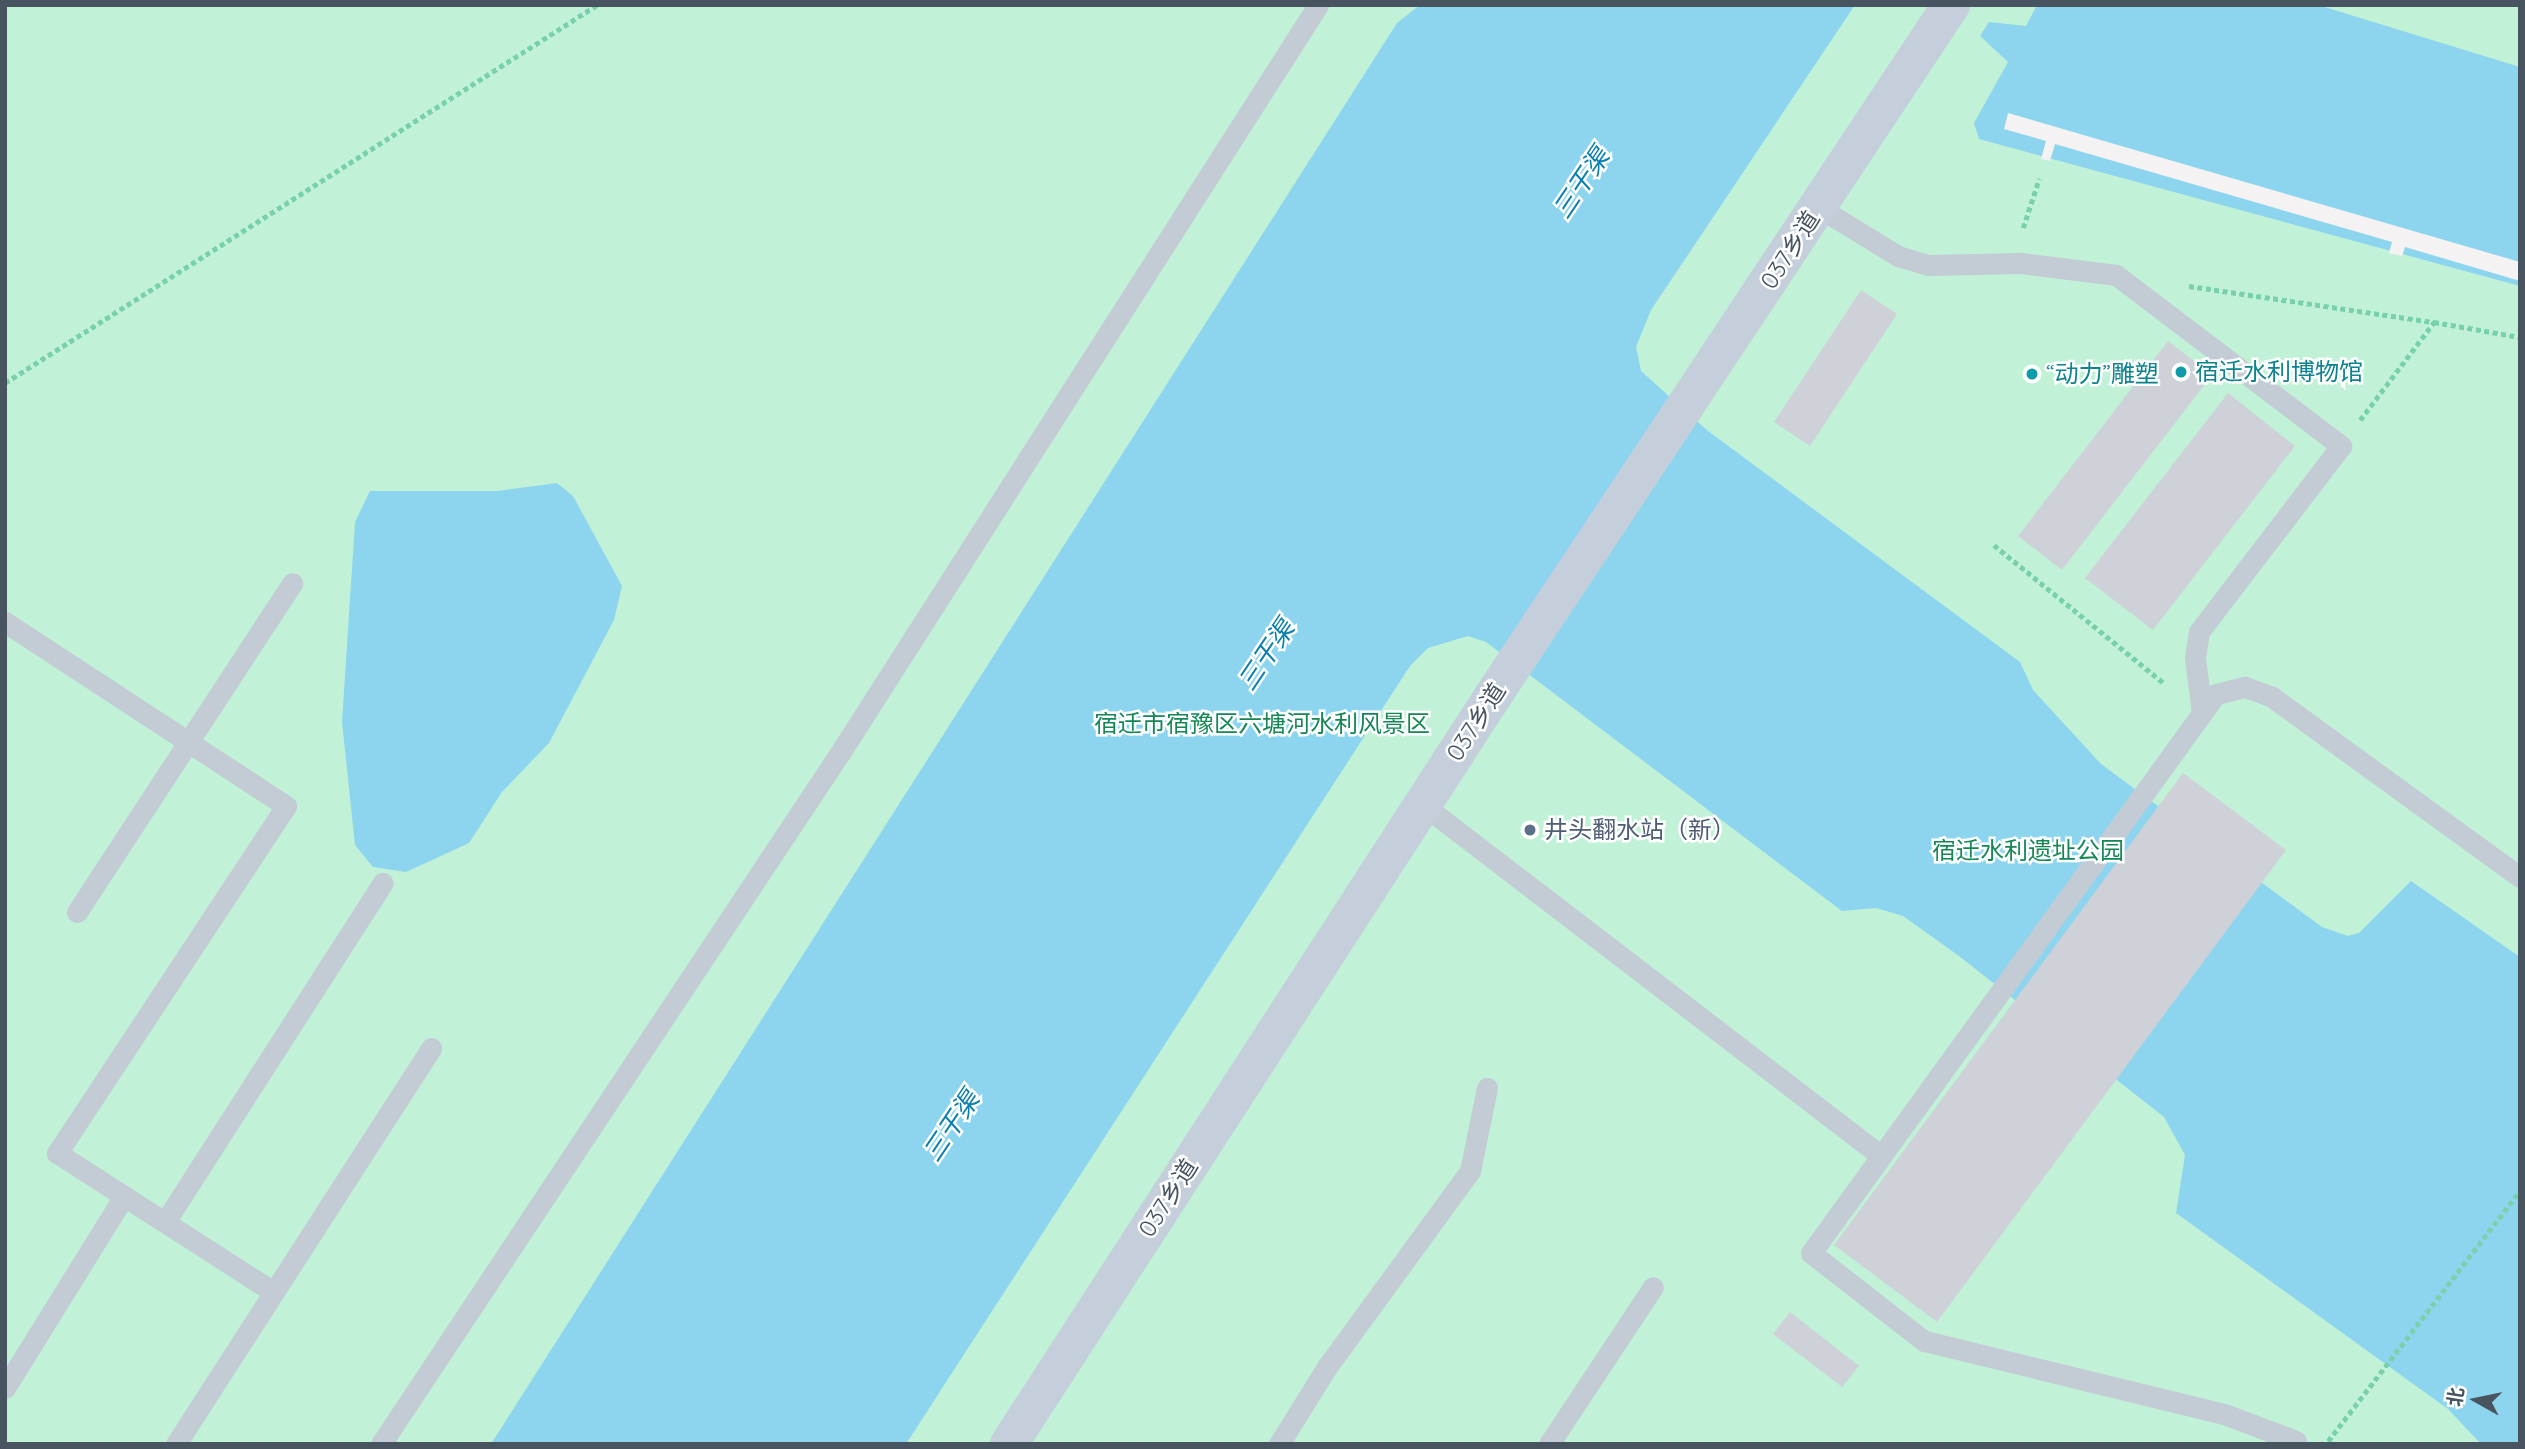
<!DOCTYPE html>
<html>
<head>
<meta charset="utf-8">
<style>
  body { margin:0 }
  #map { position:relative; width:2525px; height:1449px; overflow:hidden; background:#f4f2f2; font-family:Quicksand,"Noto Sans SC",sans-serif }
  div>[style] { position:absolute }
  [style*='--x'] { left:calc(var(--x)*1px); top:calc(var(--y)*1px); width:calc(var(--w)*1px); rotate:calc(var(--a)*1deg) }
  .green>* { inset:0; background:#c1f2d7 }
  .water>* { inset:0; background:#8dd5ef }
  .pier>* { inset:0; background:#f4f2f2 }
  .building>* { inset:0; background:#ced1d7 }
  .path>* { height:4.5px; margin-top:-2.25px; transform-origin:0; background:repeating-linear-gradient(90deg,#78d1ab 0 5px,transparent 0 8.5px) }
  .lane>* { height:21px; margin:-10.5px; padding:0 10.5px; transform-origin:10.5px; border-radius:10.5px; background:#c3cbd4 }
  .secondary>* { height:38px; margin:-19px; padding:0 19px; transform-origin:19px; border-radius:19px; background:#c5cedb }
  .dots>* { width:19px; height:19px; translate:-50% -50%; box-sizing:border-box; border:4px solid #fff; border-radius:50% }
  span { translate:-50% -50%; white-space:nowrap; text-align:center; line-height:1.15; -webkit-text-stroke:5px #fff; paint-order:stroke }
  .street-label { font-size:24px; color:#495461 }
  .culture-label { font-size:24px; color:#0d838f }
  .left { translate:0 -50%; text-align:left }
  .park-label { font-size:24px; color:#158755 }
  .service-label { font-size:24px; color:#4e5e75 }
  .water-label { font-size:26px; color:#087fad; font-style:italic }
  .frame { position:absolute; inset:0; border:7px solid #495461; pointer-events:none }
  .north { position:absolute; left:2441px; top:1365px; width:70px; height:70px; -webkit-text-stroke:5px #fff; paint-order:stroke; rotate:279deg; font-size:19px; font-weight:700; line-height:28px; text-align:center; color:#495461 }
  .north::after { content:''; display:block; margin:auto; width:24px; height:32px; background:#495461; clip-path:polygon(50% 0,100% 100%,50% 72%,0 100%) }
</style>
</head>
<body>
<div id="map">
  <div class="green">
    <i style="clip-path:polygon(5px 5px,2520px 5px,2520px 1444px,5px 1444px)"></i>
  </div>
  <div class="water">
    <i style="clip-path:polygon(1420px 5px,1855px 5px,1651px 310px,1636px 347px,1641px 371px,1708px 431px,2020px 662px,2033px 690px,2101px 764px,2322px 927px,2348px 936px,2359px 933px,2411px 881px,2520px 957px,2520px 1444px,2481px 1444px,2448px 1409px,2176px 1213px,2185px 1155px,2164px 1117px,1959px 956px,1903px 916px,1876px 908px,1842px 911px,1486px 642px,1468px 636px,1428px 648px,1410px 666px,906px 1444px,491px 1444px,1397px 23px)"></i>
    <i style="clip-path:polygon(2037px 5px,2318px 5px,2520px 67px,2520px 286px,1979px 139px,1974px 123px,2008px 62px,1980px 36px,1989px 22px,2026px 26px)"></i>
    <i style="clip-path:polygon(557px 483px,573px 496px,622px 586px,614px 620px,549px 743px,502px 792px,469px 843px,406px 872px,373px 867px,355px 845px,342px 722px,355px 522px,370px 491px,497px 491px)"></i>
  </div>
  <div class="pier">
    <i style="clip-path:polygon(2008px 113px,2520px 262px,2520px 281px,2405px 247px,2402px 256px,2389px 253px,2392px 242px,2055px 144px,2050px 161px,2041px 159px,2046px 141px,2004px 129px)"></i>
  </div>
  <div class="building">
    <i style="clip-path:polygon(1861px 290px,1897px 314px,1810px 446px,1774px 422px)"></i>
    <i style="clip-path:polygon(2168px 341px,2212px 375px,2062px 570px,2018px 536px)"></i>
    <i style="clip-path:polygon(2228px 393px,2295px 446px,2153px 630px,2085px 578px)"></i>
    <i style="clip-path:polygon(2183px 773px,2286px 850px,1937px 1322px,1834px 1245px)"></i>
    <i style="clip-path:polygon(1790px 1312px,1859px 1366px,1842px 1387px,1773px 1334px)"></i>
  </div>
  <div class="path">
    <i style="--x:2023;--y:228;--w:52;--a:-71.9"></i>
    <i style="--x:2189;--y:286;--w:248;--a:8.4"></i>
    <i style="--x:5;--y:383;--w:702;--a:-32.56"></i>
    <i style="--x:2360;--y:420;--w:123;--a:-52.9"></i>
    <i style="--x:2434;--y:322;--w:87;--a:9.9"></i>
    <i style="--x:1994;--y:545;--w:219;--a:39.1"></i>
    <i style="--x:2328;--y:1441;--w:315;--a:-52.5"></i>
  </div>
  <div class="lane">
    <i style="--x:1818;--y:207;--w:94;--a:31.5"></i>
    <i style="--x:1898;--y:256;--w:31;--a:17"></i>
    <i style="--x:1928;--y:265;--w:93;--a:-1.2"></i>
    <i style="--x:2021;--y:263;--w:96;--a:7.2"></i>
    <i style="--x:2116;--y:275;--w:283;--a:37.2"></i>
    <i style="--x:2341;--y:446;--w:234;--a:127.4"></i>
    <i style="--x:2199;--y:632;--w:26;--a:99"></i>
    <i style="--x:2195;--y:658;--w:55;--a:82.7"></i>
    <i style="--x:5;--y:622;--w:336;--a:33.2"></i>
    <i style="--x:286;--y:806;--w:416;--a:123.4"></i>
    <i style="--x:57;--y:1153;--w:255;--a:32.7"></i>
    <i style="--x:1422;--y:804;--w:578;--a:37.48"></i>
    <i style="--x:77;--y:912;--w:393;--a:-56.8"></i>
    <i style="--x:165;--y:1222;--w:403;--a:-57.3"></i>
    <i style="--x:5;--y:1388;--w:226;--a:-58.2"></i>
    <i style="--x:2296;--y:1441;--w:77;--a:-159.4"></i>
    <i style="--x:2224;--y:1414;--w:309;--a:-166.3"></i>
    <i style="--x:1924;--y:1341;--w:143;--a:-142.1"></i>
    <i style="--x:1811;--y:1253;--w:690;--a:-54.08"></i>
    <i style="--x:2216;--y:694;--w:30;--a:-14"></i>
    <i style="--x:2245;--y:687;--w:29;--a:20"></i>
    <i style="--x:2272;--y:697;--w:306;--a:36"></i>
    <i style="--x:176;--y:1444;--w:471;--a:-57.2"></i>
    <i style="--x:381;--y:1444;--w:830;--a:-56.41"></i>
    <i style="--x:840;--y:753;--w:888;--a:-57.42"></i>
    <i style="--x:1279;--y:1444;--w:91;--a:-58.1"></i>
    <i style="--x:1327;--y:1367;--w:243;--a:-53.9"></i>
    <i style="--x:1470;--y:1171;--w:85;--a:-78.4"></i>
    <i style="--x:1549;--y:1444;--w:188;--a:-56.5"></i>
  </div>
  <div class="secondary">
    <i style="--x:1009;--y:1444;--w:887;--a:-57.1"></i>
    <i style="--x:1491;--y:699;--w:833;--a:-56.46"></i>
  </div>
  <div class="dots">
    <i style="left:2181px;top:372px;background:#0f9aa8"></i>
    <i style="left:2032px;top:374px;background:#0f9aa8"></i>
    <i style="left:1530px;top:830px;background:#5c6f8a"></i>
  </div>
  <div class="street-label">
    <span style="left:1790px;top:250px;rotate:-57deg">037乡道</span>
    <span style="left:1476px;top:722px;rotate:-57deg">037乡道</span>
    <span style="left:1168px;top:1198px;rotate:-57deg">037乡道</span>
  </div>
  <div class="culture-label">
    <span class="left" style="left:2195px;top:372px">宿迁水利博物馆</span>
    <span class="left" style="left:2046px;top:374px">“动力”雕塑</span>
  </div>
  <div class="park-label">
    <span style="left:1262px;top:724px">宿迁市宿豫区六塘河水利风景区</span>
    <span style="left:2028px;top:851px">宿迁水利遗址公园</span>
  </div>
  <div class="service-label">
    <span class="left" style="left:1544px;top:830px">井头翻水站（新）</span>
  </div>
  <div class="water-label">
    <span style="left:1581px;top:183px;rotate:-56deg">三干渠</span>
    <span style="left:1266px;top:655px;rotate:-56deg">三干渠</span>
    <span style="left:951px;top:1126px;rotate:-56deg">三干渠</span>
  </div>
  <div class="frame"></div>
  <div class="north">北</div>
</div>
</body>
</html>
